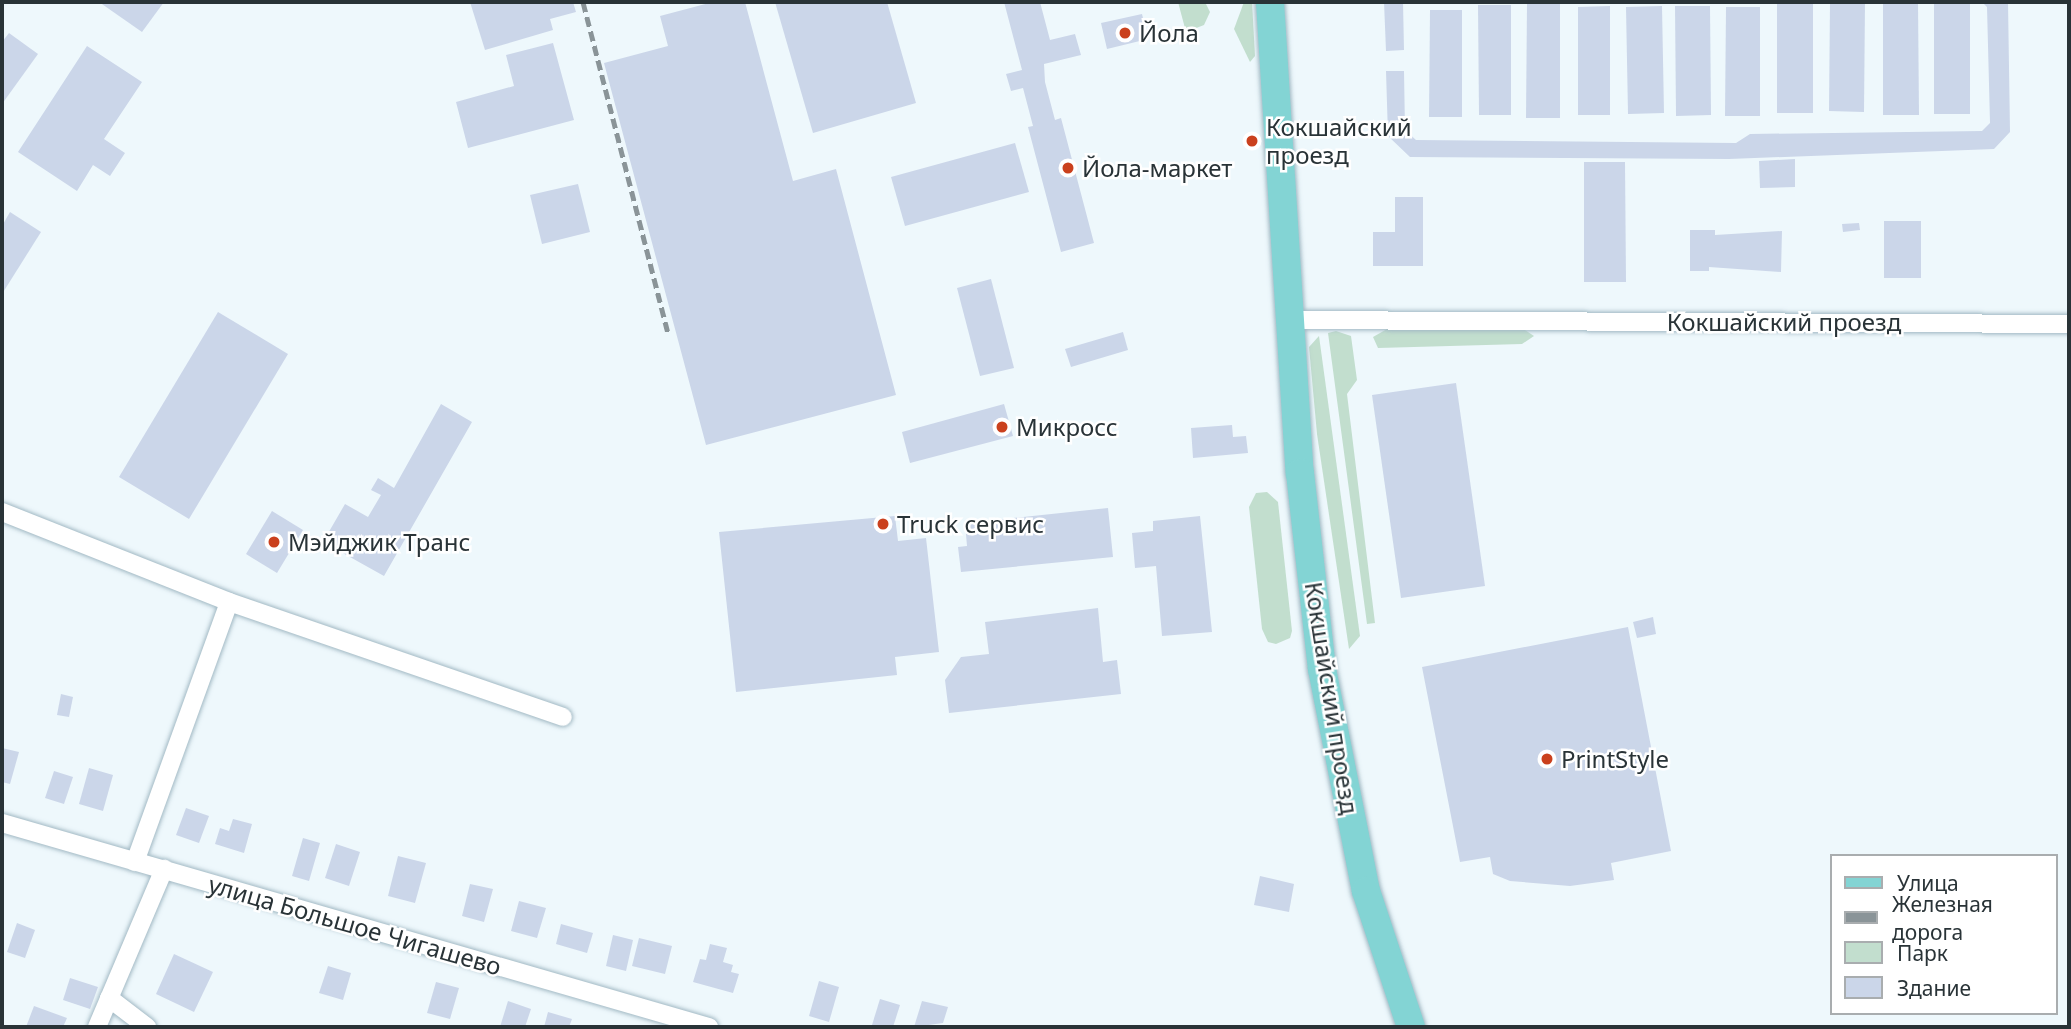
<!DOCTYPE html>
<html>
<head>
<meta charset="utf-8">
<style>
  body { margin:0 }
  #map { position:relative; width:2071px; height:1029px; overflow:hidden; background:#eef8fc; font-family:"Noto Sans",sans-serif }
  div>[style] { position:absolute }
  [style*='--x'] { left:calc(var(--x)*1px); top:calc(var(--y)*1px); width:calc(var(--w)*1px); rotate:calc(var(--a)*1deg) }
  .green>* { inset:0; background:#c2dece }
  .building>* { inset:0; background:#cbd6e9 }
  .roads { filter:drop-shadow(0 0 2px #a2b9c4) drop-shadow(0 0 2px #a2b9c4) }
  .street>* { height:18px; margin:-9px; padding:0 9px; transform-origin:9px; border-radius:9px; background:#fff }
  .primary>* { height:28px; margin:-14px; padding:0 14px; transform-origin:14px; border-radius:14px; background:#83d4d4 }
  .rail>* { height:5px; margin-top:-2.5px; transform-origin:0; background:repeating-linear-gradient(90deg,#8a9498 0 10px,transparent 0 15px) }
  .dots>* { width:19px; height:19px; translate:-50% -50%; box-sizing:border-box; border:4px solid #fff; border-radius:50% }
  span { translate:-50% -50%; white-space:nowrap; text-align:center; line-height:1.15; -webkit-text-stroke:5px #fff; paint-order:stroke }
  .poi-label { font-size:24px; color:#293337 }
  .left { translate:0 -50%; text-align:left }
  .street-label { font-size:24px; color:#293337 }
  .frame { position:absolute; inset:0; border:4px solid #293337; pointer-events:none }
  .legend { position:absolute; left:1830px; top:854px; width:228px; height:161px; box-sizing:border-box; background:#fff; border:2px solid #a9adaf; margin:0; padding:9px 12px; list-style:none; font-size:21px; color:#293337 }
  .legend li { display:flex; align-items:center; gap:14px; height:35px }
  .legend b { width:35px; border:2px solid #a9adaf }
</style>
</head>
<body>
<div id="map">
  <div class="green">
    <i style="clip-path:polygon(1178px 2px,1205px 2px,1210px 12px,1204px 25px,1186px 32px)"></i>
    <i style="clip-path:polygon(1244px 2px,1252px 2px,1255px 56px,1250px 62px,1234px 29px)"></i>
    <i style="clip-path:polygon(1387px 329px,1525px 330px,1534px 336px,1522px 344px,1378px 348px,1373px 337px)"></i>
    <i style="clip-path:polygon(1336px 331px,1351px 336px,1357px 380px,1347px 394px,1375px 623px,1367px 624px,1328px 333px)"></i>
    <i style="clip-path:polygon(1319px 336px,1360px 636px,1349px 649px,1317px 434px,1309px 347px)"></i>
    <i style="clip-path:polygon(1267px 492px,1278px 502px,1292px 631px,1290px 638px,1276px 644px,1268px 642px,1262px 629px,1249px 507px,1256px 493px)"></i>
  </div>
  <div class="building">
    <i style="clip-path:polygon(99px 2px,164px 2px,142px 32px)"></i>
    <i style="clip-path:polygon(470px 2px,573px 2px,576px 12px,550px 19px,553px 30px,485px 50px)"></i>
    <i style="clip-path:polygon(713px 2px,745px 2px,793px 181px,836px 169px,896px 395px,706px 445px,604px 63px,668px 46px,660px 16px)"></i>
    <i style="clip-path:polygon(775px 2px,887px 2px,916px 103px,813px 133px)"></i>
    <i style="clip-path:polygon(1004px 2px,1040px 2px,1050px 40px,1075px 34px,1081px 55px,1044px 64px,1045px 82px,1055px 120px,1061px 118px,1094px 243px,1061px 252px,1028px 127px,1033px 126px,1023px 88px,1011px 91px,1006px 74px,1022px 70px)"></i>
    <i style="clip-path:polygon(1384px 2px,1403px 2px,1404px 50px,1386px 51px)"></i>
    <i style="clip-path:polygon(1777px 2px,1813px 2px,1813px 113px,1777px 113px)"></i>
    <i style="clip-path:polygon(1830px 2px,1865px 2px,1864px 112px,1829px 111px)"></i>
    <i style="clip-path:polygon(1883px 2px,1918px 2px,1919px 115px,1883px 115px)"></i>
    <i style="clip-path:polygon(1934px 2px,1970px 2px,1970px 114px,1934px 114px)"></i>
    <i style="clip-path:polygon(1982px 2px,2008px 2px,2010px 132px,1994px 149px,1729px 159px,1410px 157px,1388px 136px,1386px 71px,1404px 71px,1405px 130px,1416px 140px,1736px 143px,1750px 134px,1982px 131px,1990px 123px,1987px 7px)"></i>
    <i style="clip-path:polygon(1527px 3px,1560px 3px,1560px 118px,1526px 118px)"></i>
    <i style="clip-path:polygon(1478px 5px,1511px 5px,1511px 115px,1479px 115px)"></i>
    <i style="clip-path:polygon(1610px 6px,1610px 115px,1578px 115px,1578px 7px)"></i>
    <i style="clip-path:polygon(1662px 6px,1664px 113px,1628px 114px,1626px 7px)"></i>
    <i style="clip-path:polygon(1675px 6px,1710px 6px,1711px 115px,1676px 116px)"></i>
    <i style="clip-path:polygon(1726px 7px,1760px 7px,1760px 116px,1725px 116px)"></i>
    <i style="clip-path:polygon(1430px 10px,1462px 10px,1462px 117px,1429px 117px)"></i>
    <i style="clip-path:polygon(1142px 14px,1148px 39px,1107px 49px,1101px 23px)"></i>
    <i style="clip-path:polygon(9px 33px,38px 54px,2px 104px,2px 42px)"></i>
    <i style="clip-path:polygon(553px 43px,574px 120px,468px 148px,456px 102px,514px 86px,506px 55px)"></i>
    <i style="clip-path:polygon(87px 46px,142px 82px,104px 139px,125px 153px,110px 176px,93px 165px,77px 191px,18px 152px)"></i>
    <i style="clip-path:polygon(1015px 143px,1029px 192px,905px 226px,891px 177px)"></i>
    <i style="clip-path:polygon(1795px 159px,1795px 187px,1760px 188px,1759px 161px)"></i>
    <i style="clip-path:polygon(1584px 162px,1625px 162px,1626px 282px,1584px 282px)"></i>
    <i style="clip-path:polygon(578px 184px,590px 232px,542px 244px,530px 195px)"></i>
    <i style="clip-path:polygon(1395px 197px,1423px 197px,1423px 266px,1373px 266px,1373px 232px,1395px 232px)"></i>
    <i style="clip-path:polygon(10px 212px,41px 232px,2px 294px,2px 226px)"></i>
    <i style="clip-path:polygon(1884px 221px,1921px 221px,1921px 278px,1884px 278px)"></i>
    <i style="clip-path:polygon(1859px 223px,1860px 230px,1843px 232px,1842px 224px)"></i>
    <i style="clip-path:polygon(1690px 230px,1715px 230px,1715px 235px,1782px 231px,1781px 272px,1709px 267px,1709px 271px,1690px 271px)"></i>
    <i style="clip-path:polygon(991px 279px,1014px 368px,980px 376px,957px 288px)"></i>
    <i style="clip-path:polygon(218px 312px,288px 354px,189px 519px,119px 477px)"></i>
    <i style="clip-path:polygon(1123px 332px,1128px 350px,1071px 367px,1065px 349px)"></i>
    <i style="clip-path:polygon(1456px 383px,1485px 586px,1401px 598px,1372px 395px)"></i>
    <i style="clip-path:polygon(441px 404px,472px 422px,384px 576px,323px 542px,345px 504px,368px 517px,381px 495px,371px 490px,378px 478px,394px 488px)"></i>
    <i style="clip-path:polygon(1004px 404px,1013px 436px,910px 463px,902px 432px)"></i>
    <i style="clip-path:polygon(1232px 425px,1233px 437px,1246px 436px,1248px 453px,1193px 458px,1191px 428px)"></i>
    <i style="clip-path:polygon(1108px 508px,1113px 557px,961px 572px,958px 547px,967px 546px,965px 523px)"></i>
    <i style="clip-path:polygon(272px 511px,303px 530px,277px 573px,246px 554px)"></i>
    <i style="clip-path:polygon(895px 516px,898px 541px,926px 538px,939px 652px,895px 657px,897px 675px,736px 692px,719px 532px)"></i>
    <i style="clip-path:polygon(1200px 516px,1212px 632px,1162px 636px,1156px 566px,1135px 568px,1132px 533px,1153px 531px,1153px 521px)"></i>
    <i style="clip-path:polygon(1098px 608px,1103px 662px,1117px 660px,1121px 694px,949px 713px,945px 680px,961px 657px,989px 654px,985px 622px)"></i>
    <i style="clip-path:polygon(1653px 617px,1656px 634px,1637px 638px,1633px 622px)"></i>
    <i style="clip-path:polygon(1628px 627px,1671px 851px,1611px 863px,1614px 880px,1570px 886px,1510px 881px,1493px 874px,1490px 857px,1460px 862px,1422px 667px)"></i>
    <i style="clip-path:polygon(61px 694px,73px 697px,69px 717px,57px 715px)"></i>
    <i style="clip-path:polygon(2px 748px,19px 752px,10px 784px,2px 782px)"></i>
    <i style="clip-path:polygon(89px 768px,113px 775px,103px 811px,79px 804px)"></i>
    <i style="clip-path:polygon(54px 771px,73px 777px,64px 804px,45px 798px)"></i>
    <i style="clip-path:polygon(186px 808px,209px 816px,199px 843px,176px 835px)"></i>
    <i style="clip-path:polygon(233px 819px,252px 824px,244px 853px,215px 844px,220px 828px,229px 831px)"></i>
    <i style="clip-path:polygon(303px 838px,320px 843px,309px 881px,292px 876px)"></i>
    <i style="clip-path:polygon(336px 844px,360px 852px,349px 886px,325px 878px)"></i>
    <i style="clip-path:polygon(398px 856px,426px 863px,415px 903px,388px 896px)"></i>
    <i style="clip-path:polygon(1260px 876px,1294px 884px,1289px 912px,1254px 905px)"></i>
    <i style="clip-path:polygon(470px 884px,493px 889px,484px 922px,462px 916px)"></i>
    <i style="clip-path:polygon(519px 901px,546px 908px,537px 938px,511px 931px)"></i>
    <i style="clip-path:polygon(17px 923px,35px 930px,25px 958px,7px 952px)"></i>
    <i style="clip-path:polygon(561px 924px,593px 933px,587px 953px,556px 944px)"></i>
    <i style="clip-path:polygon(613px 935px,633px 940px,626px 971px,606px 966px)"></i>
    <i style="clip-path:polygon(639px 938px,672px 946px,665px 974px,632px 966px)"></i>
    <i style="clip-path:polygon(710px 944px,727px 948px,723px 962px,733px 965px,731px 972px,739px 974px,733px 993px,693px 982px,700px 959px,706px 960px)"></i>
    <i style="clip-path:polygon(174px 954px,213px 972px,194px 1012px,156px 994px)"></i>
    <i style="clip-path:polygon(328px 966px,351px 973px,343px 1000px,319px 993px)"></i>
    <i style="clip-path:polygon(70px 978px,98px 987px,90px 1009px,63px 1000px)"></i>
    <i style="clip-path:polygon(819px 981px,839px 987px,829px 1022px,809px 1016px)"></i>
    <i style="clip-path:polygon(436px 982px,459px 988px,450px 1019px,427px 1013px)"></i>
    <i style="clip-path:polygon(880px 999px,900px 1005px,893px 1027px,872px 1025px)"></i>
    <i style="clip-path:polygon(508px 1001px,531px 1009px,525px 1027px,500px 1027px)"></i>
    <i style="clip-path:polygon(922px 1001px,948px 1007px,943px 1023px,914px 1027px)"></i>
    <i style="clip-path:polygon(34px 1006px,67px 1018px,63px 1027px,26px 1027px)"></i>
    <i style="clip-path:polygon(548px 1012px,572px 1019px,569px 1027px,544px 1027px)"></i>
  </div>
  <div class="roads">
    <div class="street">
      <i style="--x:1289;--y:320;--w:780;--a:0.29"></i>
      <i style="--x:2;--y:512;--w:244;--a:21.6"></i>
      <i style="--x:229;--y:602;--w:353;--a:19"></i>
      <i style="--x:2;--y:823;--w:736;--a:16.1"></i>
      <i style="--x:135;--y:862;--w:276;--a:-70.1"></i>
      <i style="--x:109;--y:998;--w:48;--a:37.3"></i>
      <i style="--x:97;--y:1027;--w:172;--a:-67"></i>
    </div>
    <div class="primary">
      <i style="--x:1270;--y:2;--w:472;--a:86.4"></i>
      <i style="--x:1300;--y:473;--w:197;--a:83.6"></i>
      <i style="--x:1322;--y:669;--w:226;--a:78.8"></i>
      <i style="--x:1366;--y:891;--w:143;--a:71.7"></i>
    </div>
  </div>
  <div class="rail">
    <i style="--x:583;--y:2;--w:341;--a:75.6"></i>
  </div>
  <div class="dots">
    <i style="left:1125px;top:33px;background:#ca401d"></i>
    <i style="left:1252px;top:141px;background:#ca401d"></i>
    <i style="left:1068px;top:168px;background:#ca401d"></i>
    <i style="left:1002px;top:427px;background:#ca401d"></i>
    <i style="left:883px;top:524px;background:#ca401d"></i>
    <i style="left:274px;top:542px;background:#ca401d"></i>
    <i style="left:1547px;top:759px;background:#ca401d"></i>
  </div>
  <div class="poi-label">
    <span class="left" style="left:1139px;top:33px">Йола</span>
    <span class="left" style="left:1266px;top:141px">Кокшайский<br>проезд</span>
    <span class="left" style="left:1082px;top:168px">Йола-маркет</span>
    <span class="left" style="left:1016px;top:427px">Микросс</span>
    <span class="left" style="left:897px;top:524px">Truck сервис</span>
    <span class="left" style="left:288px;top:542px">Мэйджик Транс</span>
    <span class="left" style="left:1561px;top:759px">PrintStyle</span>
  </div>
  <div class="street-label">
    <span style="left:1784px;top:322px">Кокшайский проезд</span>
    <span style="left:1332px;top:698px;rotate:81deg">Кокшайский проезд</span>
    <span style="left:355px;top:925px;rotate:16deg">улица Большое Чигашево</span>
  </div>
  <div class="frame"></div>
  <ul class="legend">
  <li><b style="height:9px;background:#83d4d4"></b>Улица</li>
  <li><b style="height:9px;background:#8a9498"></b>Железная дорога</li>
  <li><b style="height:19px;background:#c2dece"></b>Парк</li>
  <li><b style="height:19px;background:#cbd6e9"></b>Здание</li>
  </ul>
</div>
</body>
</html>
